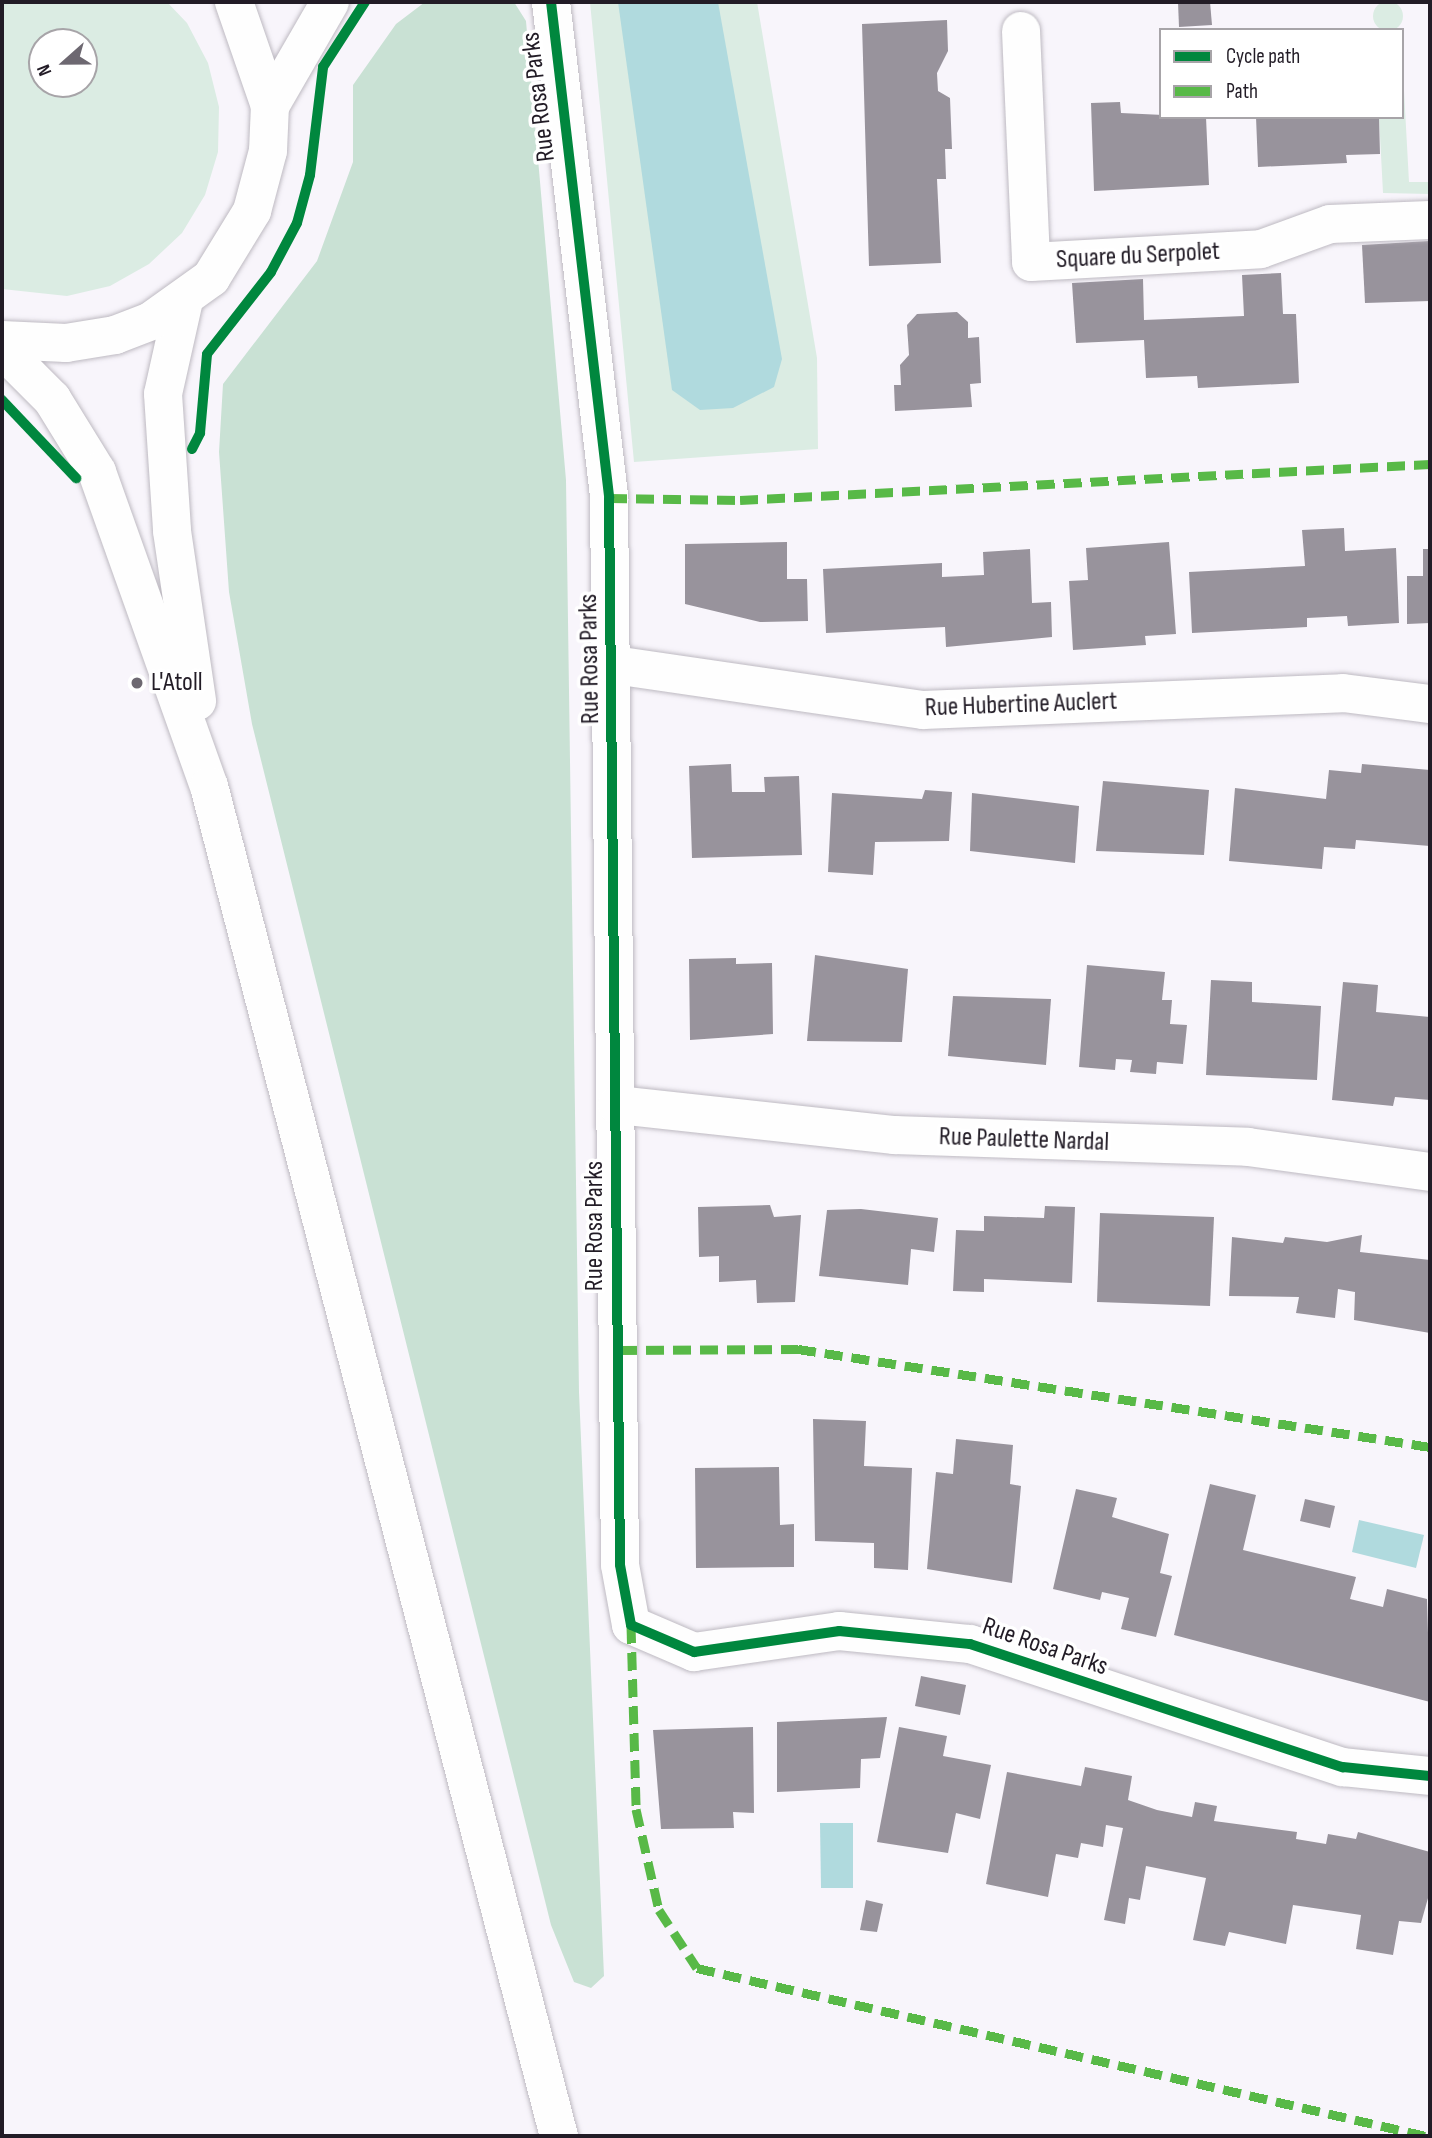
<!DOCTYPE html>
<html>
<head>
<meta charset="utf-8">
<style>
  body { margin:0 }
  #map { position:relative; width:1432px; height:2138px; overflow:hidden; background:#f8f5fb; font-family:"Sofia Sans Condensed",sans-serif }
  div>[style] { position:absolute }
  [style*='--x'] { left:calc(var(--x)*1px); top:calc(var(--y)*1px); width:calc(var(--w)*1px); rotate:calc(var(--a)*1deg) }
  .green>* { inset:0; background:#dbece3 }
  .round { border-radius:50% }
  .forest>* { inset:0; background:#c9e1d4 }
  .water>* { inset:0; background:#b0dade }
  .building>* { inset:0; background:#98939c }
  .roads { filter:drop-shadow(0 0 2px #bebac2) drop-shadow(0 0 2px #bebac2) }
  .street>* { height:38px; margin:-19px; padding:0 19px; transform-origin:19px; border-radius:19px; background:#fefefe }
  .secondary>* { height:38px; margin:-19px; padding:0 19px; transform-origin:19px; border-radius:19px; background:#fefefe }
  .quiet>* { height:9px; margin-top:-4.5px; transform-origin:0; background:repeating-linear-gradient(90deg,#58b947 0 18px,transparent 0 27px) }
  .cycleway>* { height:10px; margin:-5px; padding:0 5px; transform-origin:5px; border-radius:5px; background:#00873e }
  .dots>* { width:19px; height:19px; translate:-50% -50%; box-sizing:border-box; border:4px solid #fff; border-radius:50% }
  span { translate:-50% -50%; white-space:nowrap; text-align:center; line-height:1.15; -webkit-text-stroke:7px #fff; paint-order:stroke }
  .street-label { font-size:26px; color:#221c26 }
  .poi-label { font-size:26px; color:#221c26 }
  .left { translate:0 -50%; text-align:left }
  .frame { position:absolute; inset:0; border:4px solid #221c26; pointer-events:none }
  .legend { position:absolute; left:1159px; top:28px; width:245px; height:91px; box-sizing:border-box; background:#fff; border:2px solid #a7a4a8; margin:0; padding:9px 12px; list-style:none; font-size:21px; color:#221c26 }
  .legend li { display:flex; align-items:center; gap:14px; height:35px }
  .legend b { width:35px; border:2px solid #a7a4a8 }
  .north { position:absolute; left:28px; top:28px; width:70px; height:70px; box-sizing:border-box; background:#fff; border:2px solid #a7a4a8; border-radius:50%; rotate:249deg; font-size:19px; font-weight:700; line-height:28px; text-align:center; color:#221c26 }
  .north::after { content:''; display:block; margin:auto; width:24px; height:32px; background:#6d6871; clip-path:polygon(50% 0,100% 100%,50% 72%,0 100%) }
</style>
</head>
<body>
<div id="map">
  <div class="green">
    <i class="round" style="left:1373px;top:1px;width:30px;height:30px"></i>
    <i style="clip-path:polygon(evenodd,2px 2px,167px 2px,187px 23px,208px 63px,219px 107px,218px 152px,205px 195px,182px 233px,149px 264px,110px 286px,67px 296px,2px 289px,2px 2px,42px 42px,84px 42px,84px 84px,42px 84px,42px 42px)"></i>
    <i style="clip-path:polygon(590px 2px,757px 2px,817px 358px,818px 449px,634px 462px)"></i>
    <i style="clip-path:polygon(1402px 54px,1409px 182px,1430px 182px,1430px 194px,1383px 193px,1379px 117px,1402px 117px)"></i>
  </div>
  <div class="forest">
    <i style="clip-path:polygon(425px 2px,514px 2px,526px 21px,566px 480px,579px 1392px,604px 1976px,591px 1988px,574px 1982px,551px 1925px,252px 724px,229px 592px,219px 452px,223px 384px,317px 261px,353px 162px,353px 85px,396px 24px)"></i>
  </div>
  <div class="water">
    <i style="clip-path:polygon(618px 2px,718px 2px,782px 359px,774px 387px,733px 408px,700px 410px,672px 390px)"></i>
    <i style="clip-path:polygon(1359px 1520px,1424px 1535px,1416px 1568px,1352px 1552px)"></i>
    <i style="clip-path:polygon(820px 1823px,853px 1823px,853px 1888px,821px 1888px)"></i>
  </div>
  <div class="building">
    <i style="clip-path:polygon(1178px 2px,1210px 2px,1212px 25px,1179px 27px)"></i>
    <i style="clip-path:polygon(947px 20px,948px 51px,937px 73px,938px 91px,950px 98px,952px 149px,945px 149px,946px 179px,937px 179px,941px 263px,869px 266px,862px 24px)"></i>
    <i style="clip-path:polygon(1120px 102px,1121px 113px,1206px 117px,1209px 185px,1094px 191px,1091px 103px)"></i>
    <i style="clip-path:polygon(1256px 117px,1379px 117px,1380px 154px,1346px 155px,1347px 163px,1258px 167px)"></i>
    <i style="clip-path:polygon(1429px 241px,1430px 301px,1365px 303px,1362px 245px)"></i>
    <i style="clip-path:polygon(1281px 273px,1283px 314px,1296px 314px,1299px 383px,1198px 388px,1197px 376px,1146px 378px,1144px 340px,1076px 343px,1072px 283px,1143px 279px,1144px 320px,1244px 316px,1242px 275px)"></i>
    <i style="clip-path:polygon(957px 312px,968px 322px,968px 338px,979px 337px,981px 383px,970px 384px,972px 407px,895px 411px,894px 385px,901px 385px,900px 365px,909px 355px,907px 325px,917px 314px)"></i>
    <i style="clip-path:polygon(1344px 528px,1345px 551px,1396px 548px,1399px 623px,1348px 626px,1347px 616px,1307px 618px,1307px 627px,1192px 633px,1189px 572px,1305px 566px,1302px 530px)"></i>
    <i style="clip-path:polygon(787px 542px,787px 579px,807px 579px,808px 621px,760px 622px,685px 604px,685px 544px)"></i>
    <i style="clip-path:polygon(1169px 542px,1176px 634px,1145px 636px,1146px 645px,1073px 650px,1069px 581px,1088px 580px,1086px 548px)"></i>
    <i style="clip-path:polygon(1030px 549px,1032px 603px,1051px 602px,1052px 637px,946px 647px,945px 627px,826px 633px,823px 569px,942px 563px,942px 577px,984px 575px,983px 552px)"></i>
    <i style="clip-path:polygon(1423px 549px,1430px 549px,1430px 623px,1407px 624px,1407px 576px,1423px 576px)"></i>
    <i style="clip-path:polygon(731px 764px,732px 792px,765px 792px,764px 777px,799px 776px,802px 855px,692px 858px,689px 766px)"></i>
    <i style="clip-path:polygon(1362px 764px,1430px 770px,1430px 846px,1356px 840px,1355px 849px,1324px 847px,1322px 869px,1229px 861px,1235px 788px,1326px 799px,1329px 770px,1361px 773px)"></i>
    <i style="clip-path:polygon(1103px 781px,1209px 790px,1204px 855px,1096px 851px)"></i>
    <i style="clip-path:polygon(925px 790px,952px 792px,949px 841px,875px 842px,873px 875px,828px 872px,832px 793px,922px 799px)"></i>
    <i style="clip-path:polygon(972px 793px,1079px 806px,1075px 863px,970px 851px)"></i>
    <i style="clip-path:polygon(815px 955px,908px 969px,902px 1042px,807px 1041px)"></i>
    <i style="clip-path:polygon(736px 958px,736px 964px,772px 963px,773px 1034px,690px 1040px,689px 959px)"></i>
    <i style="clip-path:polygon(1087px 965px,1165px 972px,1162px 1000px,1172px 1000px,1170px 1024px,1187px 1025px,1183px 1064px,1157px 1062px,1156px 1074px,1130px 1072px,1132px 1060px,1116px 1059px,1115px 1070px,1079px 1067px)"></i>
    <i style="clip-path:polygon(1211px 980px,1252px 982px,1252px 1002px,1321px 1006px,1317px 1080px,1206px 1075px)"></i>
    <i style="clip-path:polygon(1343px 982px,1378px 985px,1376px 1012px,1430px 1017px,1430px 1100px,1395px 1097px,1393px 1106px,1332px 1100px)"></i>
    <i style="clip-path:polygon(953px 996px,1051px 999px,1046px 1065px,948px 1056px)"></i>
    <i style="clip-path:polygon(770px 1205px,774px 1217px,801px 1215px,795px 1302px,757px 1303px,756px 1280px,719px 1282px,719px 1256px,699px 1257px,698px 1207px)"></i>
    <i style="clip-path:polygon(1045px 1206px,1075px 1207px,1072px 1283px,984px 1279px,984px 1292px,953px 1291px,956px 1230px,984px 1231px,984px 1216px,1044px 1218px)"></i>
    <i style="clip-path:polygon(861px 1209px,938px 1218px,934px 1252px,911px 1249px,908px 1285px,819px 1276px,827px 1210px)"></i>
    <i style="clip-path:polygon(1100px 1213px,1214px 1217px,1210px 1306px,1097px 1302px)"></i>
    <i style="clip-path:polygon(1362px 1235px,1360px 1252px,1430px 1260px,1430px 1333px,1354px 1320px,1355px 1292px,1338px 1289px,1335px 1318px,1296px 1313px,1299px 1297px,1229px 1296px,1232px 1237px,1283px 1243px,1285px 1237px,1327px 1242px)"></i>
    <i style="clip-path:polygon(813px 1419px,866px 1421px,864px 1466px,912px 1468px,908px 1570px,874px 1568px,874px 1543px,815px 1541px)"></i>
    <i style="clip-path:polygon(956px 1439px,1013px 1445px,1010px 1484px,1021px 1486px,1012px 1583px,927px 1569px,936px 1472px,953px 1474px)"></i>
    <i style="clip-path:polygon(779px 1467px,780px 1525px,794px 1524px,794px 1567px,696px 1568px,695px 1468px)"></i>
    <i style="clip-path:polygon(1210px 1484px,1256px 1495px,1243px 1550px,1356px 1577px,1350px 1599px,1383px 1607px,1387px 1589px,1427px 1599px,1430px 1702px,1174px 1635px)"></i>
    <i style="clip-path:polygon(1076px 1489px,1117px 1498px,1112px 1517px,1169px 1534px,1160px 1573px,1172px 1576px,1156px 1637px,1121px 1629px,1129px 1598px,1102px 1592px,1100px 1600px,1053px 1589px)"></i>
    <i style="clip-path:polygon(1305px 1499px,1335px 1506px,1330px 1528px,1300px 1521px)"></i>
    <i style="clip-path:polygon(921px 1676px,966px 1685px,960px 1715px,915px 1706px)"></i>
    <i style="clip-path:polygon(887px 1717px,880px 1758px,861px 1759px,860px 1788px,777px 1792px,777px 1722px)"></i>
    <i style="clip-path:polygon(753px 1727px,754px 1813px,733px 1812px,734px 1828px,661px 1829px,653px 1730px)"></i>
    <i style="clip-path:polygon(899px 1727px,947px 1736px,943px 1756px,991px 1765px,980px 1819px,956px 1813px,948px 1853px,877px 1842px)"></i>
    <i style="clip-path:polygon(1085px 1767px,1132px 1776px,1128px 1800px,1157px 1810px,1192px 1817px,1195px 1802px,1217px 1806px,1214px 1821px,1297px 1832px,1296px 1839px,1326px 1844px,1328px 1834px,1356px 1839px,1358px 1832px,1430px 1852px,1430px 1891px,1421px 1923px,1399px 1921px,1393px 1955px,1356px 1949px,1361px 1915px,1293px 1905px,1286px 1944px,1229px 1932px,1225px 1946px,1193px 1940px,1206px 1878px,1146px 1866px,1140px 1900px,1129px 1898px,1125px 1924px,1104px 1920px,1123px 1828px,1106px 1825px,1103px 1847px,1081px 1843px,1078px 1858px,1056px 1854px,1048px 1897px,986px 1884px,1007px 1772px,1081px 1786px)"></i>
    <i style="clip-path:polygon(866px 1900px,883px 1904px,877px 1932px,860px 1930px)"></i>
  </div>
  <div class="roads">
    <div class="street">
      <i style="--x:551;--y:2;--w:499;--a:83.3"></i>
      <i style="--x:609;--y:498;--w:1067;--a:89.41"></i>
      <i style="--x:620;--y:1565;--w:61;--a:79.6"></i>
      <i style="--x:631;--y:1625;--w:69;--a:23.2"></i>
      <i style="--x:694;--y:1652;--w:147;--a:-8.2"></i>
      <i style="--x:839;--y:1631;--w:132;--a:5.7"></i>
      <i style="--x:970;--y:1644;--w:393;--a:18.3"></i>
      <i style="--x:1343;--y:1767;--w:87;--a:5.9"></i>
      <i style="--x:1021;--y:31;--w:231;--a:87.5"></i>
      <i style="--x:1031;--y:262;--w:230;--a:-3.2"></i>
      <i style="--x:1261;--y:249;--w:73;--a:-19.9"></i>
      <i style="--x:1330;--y:224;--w:100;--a:-2.3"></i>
      <i style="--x:614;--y:665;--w:312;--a:8.3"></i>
      <i style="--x:923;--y:710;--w:420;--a:-2.3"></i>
      <i style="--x:1343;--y:693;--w:88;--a:7.2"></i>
      <i style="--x:617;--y:1105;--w:279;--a:6.2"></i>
      <i style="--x:894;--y:1135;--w:354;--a:1.9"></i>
      <i style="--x:1248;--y:1147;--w:184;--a:7.8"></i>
    </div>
    <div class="secondary">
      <i style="--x:270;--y:106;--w:120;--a:-60"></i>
      <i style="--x:184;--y:300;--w:96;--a:102.6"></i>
      <i style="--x:163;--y:394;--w:137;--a:86.2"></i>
      <i style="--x:172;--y:531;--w:172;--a:81.6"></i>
      <i style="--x:2;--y:340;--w:64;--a:2.7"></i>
      <i style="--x:66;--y:343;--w:50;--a:-9.3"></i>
      <i style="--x:115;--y:335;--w:39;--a:-21"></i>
      <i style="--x:151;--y:321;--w:74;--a:-35.6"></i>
      <i style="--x:211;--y:278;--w:79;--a:-58.5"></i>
      <i style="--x:252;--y:211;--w:62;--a:-75.1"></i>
      <i style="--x:268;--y:151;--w:45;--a:-87.5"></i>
      <i style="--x:270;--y:106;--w:110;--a:-109.1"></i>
      <i style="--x:2;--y:349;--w:71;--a:45"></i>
      <i style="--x:52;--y:399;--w:86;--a:58.3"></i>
      <i style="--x:97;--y:472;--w:333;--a:70.4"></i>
      <i style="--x:209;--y:786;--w:1395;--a:75.47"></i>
    </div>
  </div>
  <div class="quiet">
    <i style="--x:609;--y:498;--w:131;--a:0.9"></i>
    <i style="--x:740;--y:500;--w:691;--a:-2.99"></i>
    <i style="--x:619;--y:1350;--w:179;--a:-0.3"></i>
    <i style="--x:798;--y:1349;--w:640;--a:8.81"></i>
    <i style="--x:631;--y:1625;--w:184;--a:88.4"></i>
    <i style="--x:636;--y:1809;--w:104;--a:77.2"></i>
    <i style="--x:659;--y:1910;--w:69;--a:56.8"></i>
    <i style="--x:697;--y:1968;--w:748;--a:12.98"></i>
  </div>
  <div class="cycleway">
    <i style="--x:551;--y:2;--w:499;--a:83.3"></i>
    <i style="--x:609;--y:498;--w:1067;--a:89.41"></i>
    <i style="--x:620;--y:1565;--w:61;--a:79.6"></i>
    <i style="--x:631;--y:1625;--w:69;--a:23.2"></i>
    <i style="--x:694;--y:1652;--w:147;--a:-8.2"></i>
    <i style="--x:839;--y:1631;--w:132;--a:5.7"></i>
    <i style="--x:970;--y:1644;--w:393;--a:18.3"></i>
    <i style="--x:1343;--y:1767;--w:87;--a:5.9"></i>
    <i style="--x:2;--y:400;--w:108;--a:46.5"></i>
    <i style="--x:192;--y:449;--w:18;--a:-63"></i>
    <i style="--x:200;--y:433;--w:79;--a:-84.9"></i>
    <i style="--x:207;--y:354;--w:104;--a:-52"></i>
    <i style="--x:271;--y:272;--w:55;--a:-62"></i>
    <i style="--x:297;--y:223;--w:50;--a:-74.8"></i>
    <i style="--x:310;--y:175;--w:109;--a:-83.1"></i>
    <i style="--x:323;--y:67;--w:77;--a:-57.1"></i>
  </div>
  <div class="dots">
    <i style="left:137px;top:683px;background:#6d6871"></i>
  </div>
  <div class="street-label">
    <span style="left:539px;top:97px;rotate:-97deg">Rue Rosa Parks</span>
    <span style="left:1138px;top:256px;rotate:-3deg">Square du Serpolet</span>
    <span style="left:590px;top:659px;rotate:-91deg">Rue Rosa Parks</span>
    <span style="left:1021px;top:705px;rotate:-2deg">Rue Hubertine Auclert</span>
    <span style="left:1024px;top:1140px;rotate:2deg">Rue Paulette Nardal</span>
    <span style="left:595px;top:1226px;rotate:-90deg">Rue Rosa Parks</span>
    <span style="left:1045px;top:1647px;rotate:19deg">Rue Rosa Parks</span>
  </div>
  <div class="poi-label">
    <span class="left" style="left:151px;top:683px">L'Atoll</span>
  </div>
  <div class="frame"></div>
  <ul class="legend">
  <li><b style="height:9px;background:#00873e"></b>Cycle path</li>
  <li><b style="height:9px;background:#58b947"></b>Path</li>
  </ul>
  <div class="north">N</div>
</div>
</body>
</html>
